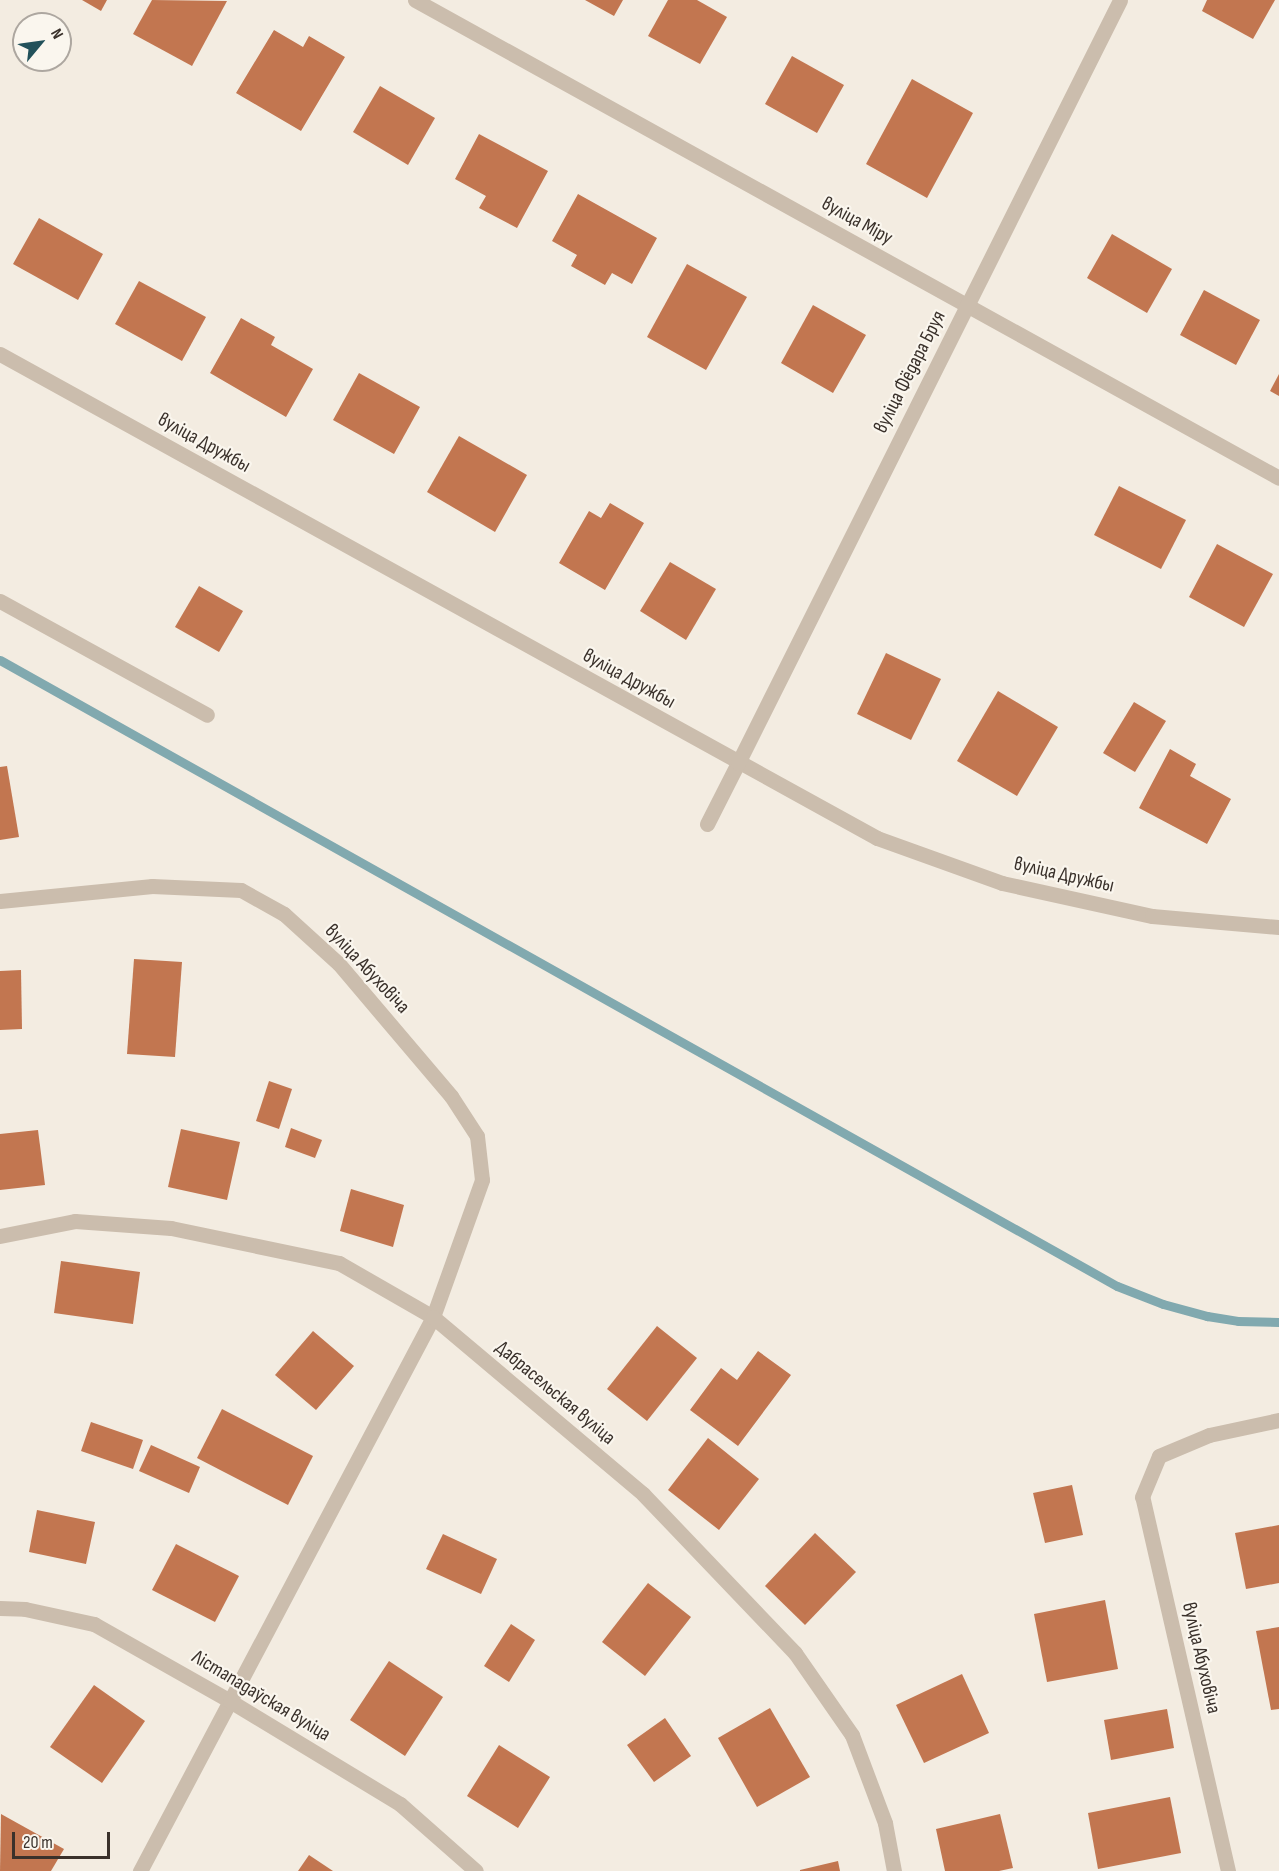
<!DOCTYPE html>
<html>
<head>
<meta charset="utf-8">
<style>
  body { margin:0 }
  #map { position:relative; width:1279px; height:1871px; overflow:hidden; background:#f3ece1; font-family:"Sofia Sans Condensed",sans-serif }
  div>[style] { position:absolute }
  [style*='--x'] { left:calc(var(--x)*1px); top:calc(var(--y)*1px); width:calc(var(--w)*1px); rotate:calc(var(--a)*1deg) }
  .stream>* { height:9px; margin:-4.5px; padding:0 4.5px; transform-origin:4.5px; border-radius:4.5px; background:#81a9af }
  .building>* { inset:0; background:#c27650 }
  .lane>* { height:15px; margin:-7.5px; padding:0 7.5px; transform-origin:7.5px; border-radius:7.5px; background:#cbbdad }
  .street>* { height:15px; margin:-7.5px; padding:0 7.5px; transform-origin:7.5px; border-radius:7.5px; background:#cbbdad }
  span { translate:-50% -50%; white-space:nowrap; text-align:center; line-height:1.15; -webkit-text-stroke:4.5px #faf6ee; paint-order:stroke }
  .street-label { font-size:20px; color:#3a312b }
  .north { position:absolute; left:12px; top:12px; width:60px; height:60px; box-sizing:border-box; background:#faf6ee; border:2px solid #ada7a0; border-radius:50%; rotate:61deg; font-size:16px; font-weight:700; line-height:24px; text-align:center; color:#3a312b }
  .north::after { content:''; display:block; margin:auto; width:21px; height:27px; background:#22515a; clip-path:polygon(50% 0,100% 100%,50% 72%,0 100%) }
  .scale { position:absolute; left:12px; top:1832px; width:98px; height:27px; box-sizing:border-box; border:3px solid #3a312b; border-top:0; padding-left:8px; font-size:18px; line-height:21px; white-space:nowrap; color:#3a312b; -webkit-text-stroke:4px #faf6ee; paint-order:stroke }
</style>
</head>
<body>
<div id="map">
  <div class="stream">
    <i style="--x:0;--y:660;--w:1280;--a:29.27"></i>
    <i style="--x:1117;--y:1286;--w:49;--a:21.4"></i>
    <i style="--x:1163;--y:1304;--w:46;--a:15.3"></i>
    <i style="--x:1207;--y:1316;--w:31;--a:9"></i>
    <i style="--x:1238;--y:1321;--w:41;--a:1.4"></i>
  </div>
  <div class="building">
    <i style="clip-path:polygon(82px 0,107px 0,101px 11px)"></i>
    <i style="clip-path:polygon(152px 0,227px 1px,192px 66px,133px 34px)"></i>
    <i style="clip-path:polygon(585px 0,623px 0,614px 16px)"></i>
    <i style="clip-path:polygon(668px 0,697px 0,727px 17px,700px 64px,648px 36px)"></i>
    <i style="clip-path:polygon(1207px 0,1275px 0,1253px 39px,1202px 11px)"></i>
    <i style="clip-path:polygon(274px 30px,303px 47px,309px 36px,345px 57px,301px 131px,236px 93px)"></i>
    <i style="clip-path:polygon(792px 56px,844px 85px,817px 133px,765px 104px)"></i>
    <i style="clip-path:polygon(912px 79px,973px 113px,927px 198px,866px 164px)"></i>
    <i style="clip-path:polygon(380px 86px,435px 118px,408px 165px,353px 132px)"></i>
    <i style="clip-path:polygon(479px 134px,548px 171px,517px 228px,479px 208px,486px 196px,455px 179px)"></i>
    <i style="clip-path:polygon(578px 194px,657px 238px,632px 284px,612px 273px,605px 285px,571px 266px,577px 255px,552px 241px)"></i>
    <i style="clip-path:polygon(39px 218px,103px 254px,78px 300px,13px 264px)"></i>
    <i style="clip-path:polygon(1112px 234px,1172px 269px,1147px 313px,1087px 278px)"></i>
    <i style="clip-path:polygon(687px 264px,747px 297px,706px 370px,647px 337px)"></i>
    <i style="clip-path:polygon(139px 281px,206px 317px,182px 361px,115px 324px)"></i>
    <i style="clip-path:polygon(1204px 290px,1260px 320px,1236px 365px,1180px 335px)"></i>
    <i style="clip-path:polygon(813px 305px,866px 335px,833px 393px,781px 363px)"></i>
    <i style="clip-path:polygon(241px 318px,275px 337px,271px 345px,313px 369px,286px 417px,210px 373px)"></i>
    <i style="clip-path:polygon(359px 373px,420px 407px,394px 454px,333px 420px)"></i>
    <i style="clip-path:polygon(1279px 374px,1279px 396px,1270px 391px)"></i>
    <i style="clip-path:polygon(459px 436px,527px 475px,495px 532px,427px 492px)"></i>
    <i style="clip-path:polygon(1119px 486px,1186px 520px,1161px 569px,1094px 535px)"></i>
    <i style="clip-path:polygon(610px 503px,644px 523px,605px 590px,559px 563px,589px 511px,601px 518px)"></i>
    <i style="clip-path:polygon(1217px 544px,1273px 574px,1244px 627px,1189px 597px)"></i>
    <i style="clip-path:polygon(670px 562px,716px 589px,686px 640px,640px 611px)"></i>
    <i style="clip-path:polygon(199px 586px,243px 611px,219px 652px,175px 627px)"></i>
    <i style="clip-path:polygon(886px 653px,941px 679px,911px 740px,857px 714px)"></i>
    <i style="clip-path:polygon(998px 691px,1058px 727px,1017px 796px,957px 761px)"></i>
    <i style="clip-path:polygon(1134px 702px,1166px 721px,1135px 772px,1103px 753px)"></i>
    <i style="clip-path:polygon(1170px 749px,1196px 764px,1190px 776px,1231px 799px,1207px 844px,1139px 808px)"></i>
    <i style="clip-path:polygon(7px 766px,19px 837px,0 840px,0 767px)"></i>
    <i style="clip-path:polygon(134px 959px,182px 962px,175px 1057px,127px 1054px)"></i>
    <i style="clip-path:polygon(21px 970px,22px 1029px,0 1030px,0 971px)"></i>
    <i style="clip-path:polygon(269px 1081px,292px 1089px,279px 1129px,256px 1121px)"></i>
    <i style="clip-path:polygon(291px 1128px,322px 1140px,315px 1158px,285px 1147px)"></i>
    <i style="clip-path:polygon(181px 1129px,240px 1142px,227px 1200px,168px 1187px)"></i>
    <i style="clip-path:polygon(38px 1130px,45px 1185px,0 1190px,0 1134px)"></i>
    <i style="clip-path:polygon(351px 1189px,404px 1205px,393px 1247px,340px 1231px)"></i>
    <i style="clip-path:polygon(61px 1261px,140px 1272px,133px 1324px,54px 1313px)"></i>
    <i style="clip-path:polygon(657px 1326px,697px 1358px,647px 1421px,607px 1389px)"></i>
    <i style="clip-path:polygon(313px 1331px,354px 1366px,316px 1410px,275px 1375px)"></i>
    <i style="clip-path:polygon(758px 1351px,791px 1375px,738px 1446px,690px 1410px,721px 1368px,737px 1380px)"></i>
    <i style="clip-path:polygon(222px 1409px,313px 1456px,288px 1505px,197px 1458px)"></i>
    <i style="clip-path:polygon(91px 1422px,143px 1440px,133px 1469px,81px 1451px)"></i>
    <i style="clip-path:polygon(708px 1438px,759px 1479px,719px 1530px,668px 1490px)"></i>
    <i style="clip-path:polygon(151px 1445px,200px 1467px,189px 1493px,139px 1471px)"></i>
    <i style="clip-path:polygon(1072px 1485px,1083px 1535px,1045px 1543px,1033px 1493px)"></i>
    <i style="clip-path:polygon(37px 1510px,95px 1522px,86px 1564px,29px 1552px)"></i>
    <i style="clip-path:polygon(1279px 1525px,1279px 1583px,1246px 1589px,1235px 1533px)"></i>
    <i style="clip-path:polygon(815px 1533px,856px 1572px,805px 1625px,765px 1586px)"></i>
    <i style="clip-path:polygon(443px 1534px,497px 1559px,481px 1594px,426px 1569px)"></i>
    <i style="clip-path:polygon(176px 1544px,239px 1576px,215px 1622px,152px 1590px)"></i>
    <i style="clip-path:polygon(648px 1583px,691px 1617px,645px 1676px,602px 1642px)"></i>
    <i style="clip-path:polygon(1105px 1600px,1118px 1669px,1047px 1682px,1034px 1614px)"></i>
    <i style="clip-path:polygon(511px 1624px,535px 1640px,509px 1682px,484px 1666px)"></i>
    <i style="clip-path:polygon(1279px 1627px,1279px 1709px,1271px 1710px,1256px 1631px)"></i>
    <i style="clip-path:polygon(389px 1661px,443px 1697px,405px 1756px,350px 1720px)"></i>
    <i style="clip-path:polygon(962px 1674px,989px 1733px,924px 1763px,896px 1705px)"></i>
    <i style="clip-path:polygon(94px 1685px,145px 1721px,102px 1783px,50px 1747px)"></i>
    <i style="clip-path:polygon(770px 1708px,810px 1777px,757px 1807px,718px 1738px)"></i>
    <i style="clip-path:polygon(1167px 1709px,1174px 1748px,1111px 1760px,1104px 1720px)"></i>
    <i style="clip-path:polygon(665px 1718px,691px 1756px,654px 1782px,627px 1745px)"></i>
    <i style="clip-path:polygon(499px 1745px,550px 1777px,518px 1828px,467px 1796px)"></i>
    <i style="clip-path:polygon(1170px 1797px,1181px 1853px,1098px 1869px,1088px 1813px)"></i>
    <i style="clip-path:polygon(1px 1814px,64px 1849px,51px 1871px,0 1871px)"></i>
    <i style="clip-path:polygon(1000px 1814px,1013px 1868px,999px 1871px,945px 1871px,936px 1829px)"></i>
    <i style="clip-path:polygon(309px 1855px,333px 1871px,298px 1871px)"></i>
    <i style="clip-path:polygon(838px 1861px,840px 1871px,800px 1871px,800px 1870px)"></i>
  </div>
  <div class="lane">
    <i style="--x:0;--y:601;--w:236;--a:28.8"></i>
    <i style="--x:707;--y:824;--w:68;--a:-63.1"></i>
  </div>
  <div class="street">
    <i style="--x:415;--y:0;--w:987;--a:28.95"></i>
    <i style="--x:0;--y:354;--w:1002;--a:28.89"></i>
    <i style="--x:877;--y:838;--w:133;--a:19.8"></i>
    <i style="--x:1002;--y:883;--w:154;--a:12.4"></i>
    <i style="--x:1152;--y:916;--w:127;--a:5"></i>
    <i style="--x:738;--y:763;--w:853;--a:-63.4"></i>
    <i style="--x:0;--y:901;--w:153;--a:-5.6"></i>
    <i style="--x:152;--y:886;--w:89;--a:2.6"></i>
    <i style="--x:241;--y:890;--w:49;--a:29.2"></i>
    <i style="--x:284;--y:914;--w:74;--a:42.3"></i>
    <i style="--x:339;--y:964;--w:173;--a:49.7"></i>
    <i style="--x:451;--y:1096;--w:48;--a:57"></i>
    <i style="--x:477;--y:1136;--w:44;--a:83.5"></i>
    <i style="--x:482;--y:1180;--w:145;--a:109.7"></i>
    <i style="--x:433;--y:1317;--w:627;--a:117.87"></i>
    <i style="--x:0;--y:1236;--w:76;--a:-11.3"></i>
    <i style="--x:75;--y:1221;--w:96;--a:4.2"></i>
    <i style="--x:171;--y:1228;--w:172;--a:11.8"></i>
    <i style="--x:339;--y:1263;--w:108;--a:29.9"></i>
    <i style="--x:433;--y:1317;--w:275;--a:40.1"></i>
    <i style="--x:643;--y:1494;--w:220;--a:46.3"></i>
    <i style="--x:795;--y:1653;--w:100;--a:55.2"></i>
    <i style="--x:852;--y:1735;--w:94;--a:69.4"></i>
    <i style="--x:885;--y:1823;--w:49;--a:79.4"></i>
    <i style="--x:0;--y:1608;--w:25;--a:2"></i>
    <i style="--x:25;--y:1609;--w:71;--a:12.3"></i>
    <i style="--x:94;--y:1624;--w:156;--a:29.5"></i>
    <i style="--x:230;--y:1701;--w:199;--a:31.2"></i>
    <i style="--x:400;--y:1804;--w:101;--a:41.4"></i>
    <i style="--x:1228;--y:1871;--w:384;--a:-102.9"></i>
    <i style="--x:1142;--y:1497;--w:44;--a:-67.5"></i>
    <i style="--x:1159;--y:1456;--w:54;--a:-22.8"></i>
    <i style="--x:1209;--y:1435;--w:72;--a:-12.1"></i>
  </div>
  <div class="street-label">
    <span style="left:857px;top:221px;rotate:29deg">вуліца Міру</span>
    <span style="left:910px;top:372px;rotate:-63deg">вуліца Фёдара Бруя</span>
    <span style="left:204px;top:443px;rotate:29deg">вуліца Дружбы</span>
    <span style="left:629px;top:679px;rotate:29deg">вуліца Дружбы</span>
    <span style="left:1064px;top:875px;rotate:13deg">вуліца Дружбы</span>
    <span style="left:367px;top:969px;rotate:47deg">вуліца Абуховіча</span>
    <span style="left:555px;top:1393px;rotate:40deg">Дабрасельская вуліца</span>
    <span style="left:1201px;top:1658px;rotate:77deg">вуліца Абуховіча</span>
    <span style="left:261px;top:1696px;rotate:31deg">Лістападаўская вуліца</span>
  </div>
  <div class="north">N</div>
  <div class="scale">20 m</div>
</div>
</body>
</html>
